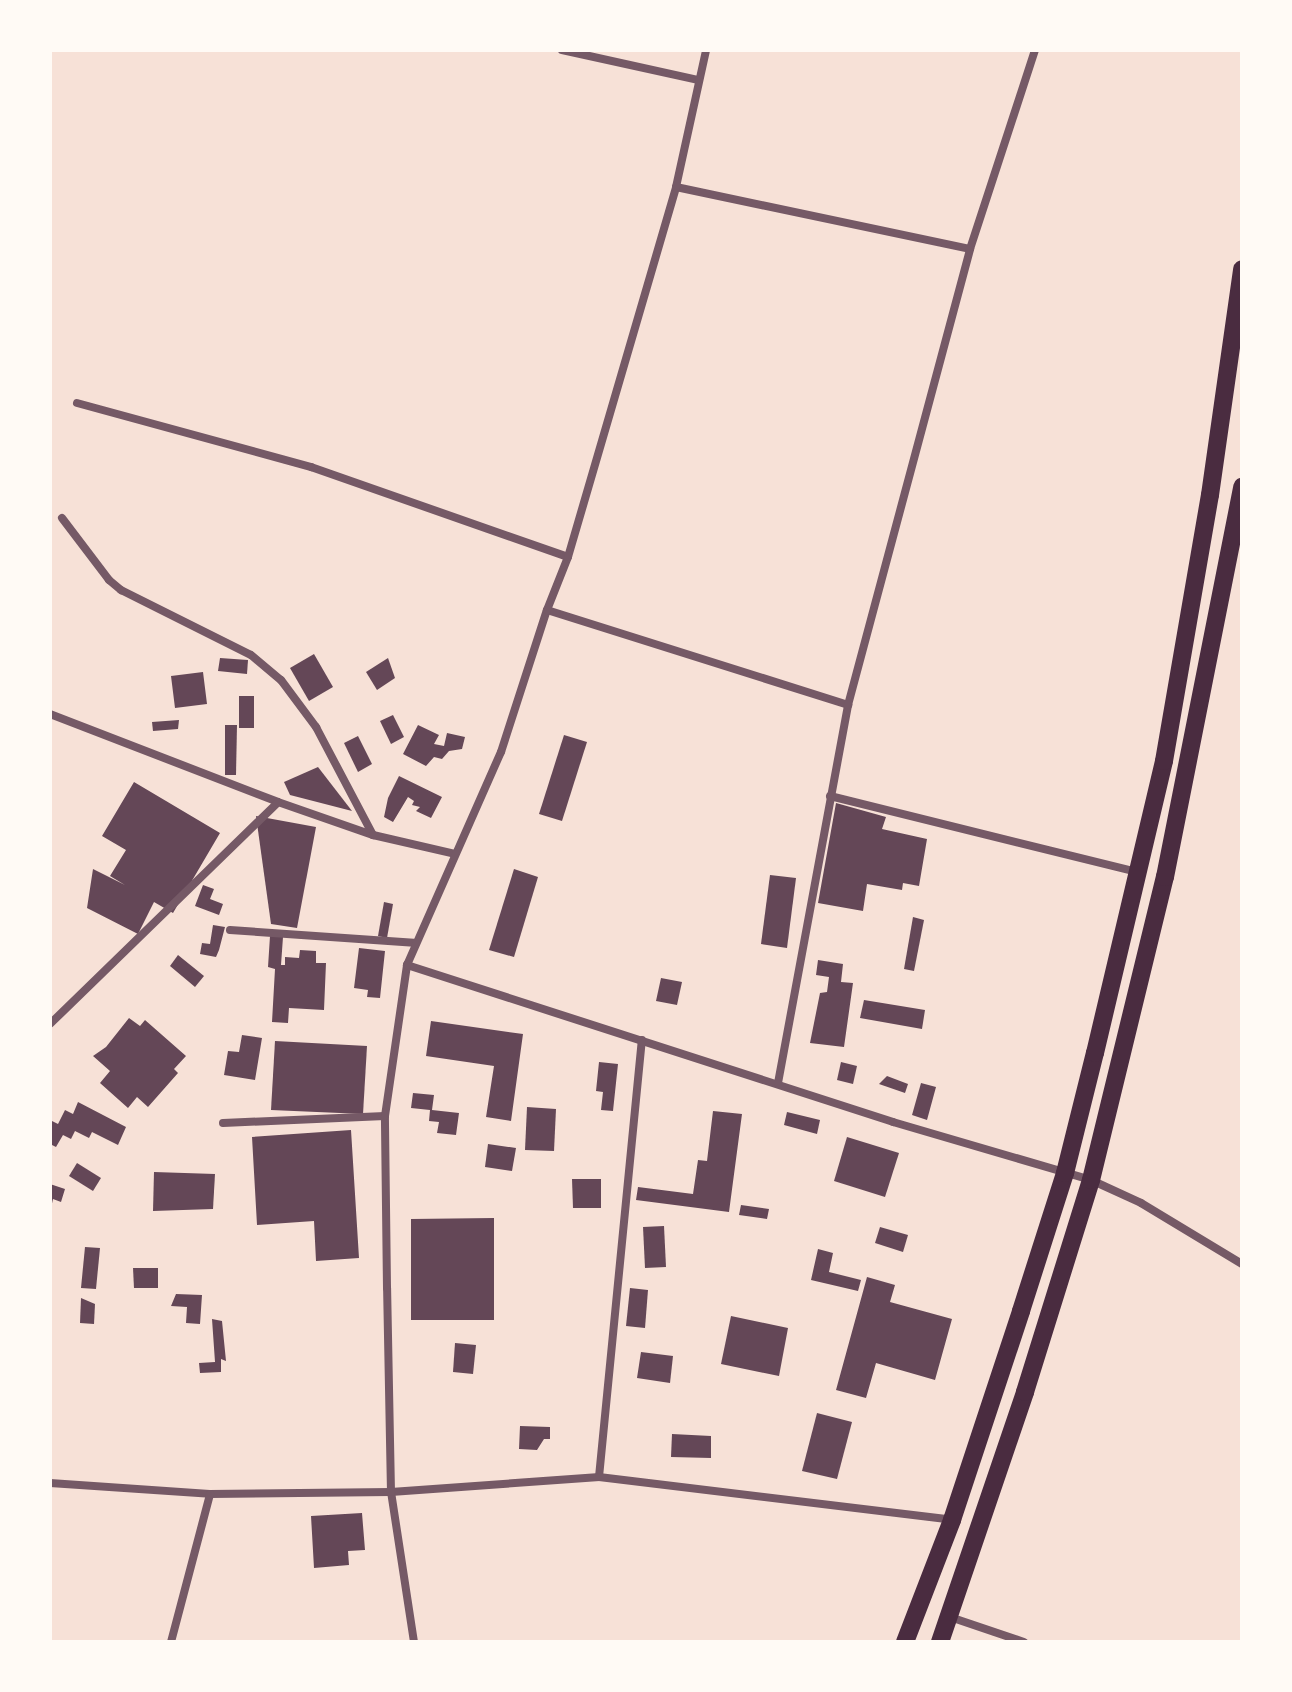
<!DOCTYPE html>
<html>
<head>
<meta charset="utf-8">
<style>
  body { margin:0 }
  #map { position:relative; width:1292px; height:1692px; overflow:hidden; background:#f7e1d7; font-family:"Work Sans",sans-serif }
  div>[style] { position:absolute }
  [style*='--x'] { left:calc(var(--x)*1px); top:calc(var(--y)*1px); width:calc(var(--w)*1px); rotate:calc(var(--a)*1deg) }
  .building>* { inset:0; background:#644757 }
  .minor>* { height:8px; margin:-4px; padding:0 4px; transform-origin:4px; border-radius:4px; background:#755966 }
  .trunk>* { height:18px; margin:-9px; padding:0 9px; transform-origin:9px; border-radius:9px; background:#4a2c40 }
  span { translate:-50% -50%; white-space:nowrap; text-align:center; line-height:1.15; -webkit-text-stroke:7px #fffaf5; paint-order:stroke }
  .frame { position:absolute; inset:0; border:52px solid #fffaf5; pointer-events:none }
</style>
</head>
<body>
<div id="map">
  <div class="building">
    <i style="clip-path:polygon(314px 654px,333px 687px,309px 701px,290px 668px)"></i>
    <i style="clip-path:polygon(220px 658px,248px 660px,247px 674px,218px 671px)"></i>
    <i style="clip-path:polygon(388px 658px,395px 678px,377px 690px,366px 672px)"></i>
    <i style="clip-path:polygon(203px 672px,207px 704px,175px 708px,171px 676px)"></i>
    <i style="clip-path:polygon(239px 696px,254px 696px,254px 728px,239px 728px)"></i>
    <i style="clip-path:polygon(393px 715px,404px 737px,391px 744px,380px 721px)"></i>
    <i style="clip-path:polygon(179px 720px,178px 729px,153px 731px,152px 722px)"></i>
    <i style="clip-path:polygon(225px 725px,237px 725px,236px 775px,225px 775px)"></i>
    <i style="clip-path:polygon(418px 725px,439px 735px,434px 744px,444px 746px,447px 733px,465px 737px,462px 749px,449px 751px,442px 759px,434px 757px,426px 766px,403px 754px)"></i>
    <i style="clip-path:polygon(564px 735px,587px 742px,562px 821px,539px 814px)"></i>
    <i style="clip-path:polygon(358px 736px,372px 764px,358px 772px,344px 743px)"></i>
    <i style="clip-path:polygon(318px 767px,352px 811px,290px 795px,284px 782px)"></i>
    <i style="clip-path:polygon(399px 776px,442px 797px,431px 818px,416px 811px,420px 807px,412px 805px,414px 801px,408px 797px,393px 822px,384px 817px,388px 798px)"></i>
    <i style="clip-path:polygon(134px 782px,220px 833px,173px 913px,154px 902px,138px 934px,87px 908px,93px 869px,125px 885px,110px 876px,126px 850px,102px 836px)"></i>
    <i style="clip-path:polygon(836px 803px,886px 817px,882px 829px,927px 839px,919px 886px,903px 883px,902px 890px,867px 884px,863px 911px,818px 903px)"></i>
    <i style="clip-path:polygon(256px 816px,316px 827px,297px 928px,271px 924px)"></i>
    <i style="clip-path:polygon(514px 869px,538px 877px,514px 957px,489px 950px)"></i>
    <i style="clip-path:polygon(770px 875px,796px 878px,787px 948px,761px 944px)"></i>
    <i style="clip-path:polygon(203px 885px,214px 889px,210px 899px,223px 904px,219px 915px,195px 906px)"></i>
    <i style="clip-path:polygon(384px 902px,393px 904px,387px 938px,378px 936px)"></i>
    <i style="clip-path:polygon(913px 917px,924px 920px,914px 971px,904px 969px)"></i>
    <i style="clip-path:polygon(213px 925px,225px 927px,219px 950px,216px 957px,200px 954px,202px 943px,210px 944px)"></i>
    <i style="clip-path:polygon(270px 936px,283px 937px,281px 965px,285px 965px,285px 957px,299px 958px,300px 950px,316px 951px,316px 963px,326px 963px,324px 1010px,289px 1008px,288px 1023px,272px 1022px,275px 969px,268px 967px)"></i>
    <i style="clip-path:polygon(359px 948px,385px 951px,380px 998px,367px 997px,368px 990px,354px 988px)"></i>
    <i style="clip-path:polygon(178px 955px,204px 976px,195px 987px,170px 966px)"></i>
    <i style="clip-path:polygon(818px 960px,843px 964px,841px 982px,853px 983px,844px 1047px,810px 1043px,820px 993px,827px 992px,829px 977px,816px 975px)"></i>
    <i style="clip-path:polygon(661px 978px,682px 982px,677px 1005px,656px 1001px)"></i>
    <i style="clip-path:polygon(864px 1000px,925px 1010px,922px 1029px,860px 1018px)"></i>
    <i style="clip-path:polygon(129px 1018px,140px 1026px,145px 1020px,186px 1056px,174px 1069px,178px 1073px,148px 1107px,137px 1097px,128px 1108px,100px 1083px,110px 1071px,93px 1056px,106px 1047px)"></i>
    <i style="clip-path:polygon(431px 1021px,523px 1034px,511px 1121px,486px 1117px,494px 1066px,426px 1056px)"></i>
    <i style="clip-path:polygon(242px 1035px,262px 1038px,255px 1080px,224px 1075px,228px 1051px,239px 1052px)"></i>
    <i style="clip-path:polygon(275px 1041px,367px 1046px,363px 1114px,271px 1110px)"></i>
    <i style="clip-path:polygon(599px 1062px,618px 1064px,613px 1111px,601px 1110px,603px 1092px,596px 1091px)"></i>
    <i style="clip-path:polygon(841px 1062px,857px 1066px,853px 1084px,837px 1080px)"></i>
    <i style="clip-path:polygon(887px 1076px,908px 1084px,905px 1093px,879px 1084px)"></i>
    <i style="clip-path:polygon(921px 1083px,936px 1087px,927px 1120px,912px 1115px)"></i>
    <i style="clip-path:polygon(413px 1093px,434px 1095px,432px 1110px,459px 1113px,456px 1135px,437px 1133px,439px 1122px,429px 1121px,430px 1110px,411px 1108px)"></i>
    <i style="clip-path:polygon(78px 1102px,126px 1127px,118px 1145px,92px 1132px,89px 1138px,75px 1131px,71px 1139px,63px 1135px,56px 1147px,50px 1144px,50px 1120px,58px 1124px,65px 1110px,73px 1114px)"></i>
    <i style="clip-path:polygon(527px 1107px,556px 1109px,554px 1151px,525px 1150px)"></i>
    <i style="clip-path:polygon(713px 1111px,742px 1114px,729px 1212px,636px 1200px,638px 1187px,693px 1194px,698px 1160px,707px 1161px)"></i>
    <i style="clip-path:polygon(787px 1112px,820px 1120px,817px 1134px,784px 1125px)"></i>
    <i style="clip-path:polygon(351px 1130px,359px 1258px,316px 1261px,314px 1221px,257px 1225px,252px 1137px)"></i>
    <i style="clip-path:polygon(847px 1137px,899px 1153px,885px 1197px,834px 1181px)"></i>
    <i style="clip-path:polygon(488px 1144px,516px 1148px,512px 1171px,485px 1167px)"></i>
    <i style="clip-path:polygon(77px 1163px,101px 1178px,93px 1191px,69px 1176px)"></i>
    <i style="clip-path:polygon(154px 1172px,215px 1174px,213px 1209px,153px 1211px)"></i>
    <i style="clip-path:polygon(572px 1179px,601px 1179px,601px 1208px,573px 1208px)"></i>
    <i style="clip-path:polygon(50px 1184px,65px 1189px,61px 1202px,53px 1199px,51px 1208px)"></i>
    <i style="clip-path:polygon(741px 1205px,769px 1209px,767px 1219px,739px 1215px)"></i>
    <i style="clip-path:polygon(494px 1218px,494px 1320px,411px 1320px,411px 1219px)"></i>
    <i style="clip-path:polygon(664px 1226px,666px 1267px,645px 1268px,643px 1227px)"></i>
    <i style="clip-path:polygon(880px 1227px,908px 1235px,903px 1252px,875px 1243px)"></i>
    <i style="clip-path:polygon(85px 1247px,100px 1248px,96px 1289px,81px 1288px)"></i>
    <i style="clip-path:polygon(818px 1249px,833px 1253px,829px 1272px,861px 1280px,858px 1291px,811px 1280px)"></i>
    <i style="clip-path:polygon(133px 1268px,158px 1268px,158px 1288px,134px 1288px)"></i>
    <i style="clip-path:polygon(867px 1277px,895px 1285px,890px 1302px,952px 1319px,935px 1380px,876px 1363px,866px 1398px,836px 1390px)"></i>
    <i style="clip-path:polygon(630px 1288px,648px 1290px,645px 1328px,626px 1326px)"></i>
    <i style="clip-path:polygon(176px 1294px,202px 1295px,200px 1324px,186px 1323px,187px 1307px,171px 1306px)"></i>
    <i style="clip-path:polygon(81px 1298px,95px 1304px,94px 1324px,80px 1323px)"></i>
    <i style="clip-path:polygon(731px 1316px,788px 1328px,779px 1376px,721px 1364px)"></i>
    <i style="clip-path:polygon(212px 1319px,222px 1321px,226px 1361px,221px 1359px,221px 1372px,200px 1373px,199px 1363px,215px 1362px)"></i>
    <i style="clip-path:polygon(455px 1343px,476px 1345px,473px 1374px,453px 1372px)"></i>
    <i style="clip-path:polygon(641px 1352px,673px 1356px,670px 1383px,637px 1378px)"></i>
    <i style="clip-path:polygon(817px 1413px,852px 1422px,837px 1479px,802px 1471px)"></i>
    <i style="clip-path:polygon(520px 1426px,550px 1427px,550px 1439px,544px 1439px,537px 1450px,519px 1449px)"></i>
    <i style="clip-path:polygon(672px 1434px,711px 1436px,711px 1458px,671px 1457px)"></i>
    <i style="clip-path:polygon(362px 1513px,365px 1550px,348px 1551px,349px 1565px,314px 1568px,311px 1516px)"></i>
  </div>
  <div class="minor">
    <i style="--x:562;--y:50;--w:140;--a:12.4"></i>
    <i style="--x:676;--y:187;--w:300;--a:11.9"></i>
    <i style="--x:77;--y:403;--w:243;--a:15.3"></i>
    <i style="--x:311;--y:467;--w:272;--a:19.3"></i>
    <i style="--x:62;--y:518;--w:78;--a:52.8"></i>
    <i style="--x:109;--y:580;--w:16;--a:40"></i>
    <i style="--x:121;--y:590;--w:145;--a:26.6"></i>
    <i style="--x:251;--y:655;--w:39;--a:40"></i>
    <i style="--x:281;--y:680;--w:59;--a:53.3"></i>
    <i style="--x:316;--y:727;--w:122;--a:62.2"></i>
    <i style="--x:547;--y:610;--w:316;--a:17.5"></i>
    <i style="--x:50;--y:714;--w:244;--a:21.1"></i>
    <i style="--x:278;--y:802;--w:101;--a:19.2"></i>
    <i style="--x:373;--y:835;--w:84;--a:13"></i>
    <i style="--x:830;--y:796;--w:316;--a:13.9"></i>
    <i style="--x:230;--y:930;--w:184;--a:4"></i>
    <i style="--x:407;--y:965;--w:511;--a:17.9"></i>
    <i style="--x:893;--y:1122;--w:206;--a:16.3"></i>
    <i style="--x:1091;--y:1180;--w:55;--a:24.7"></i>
    <i style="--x:1141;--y:1203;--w:118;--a:31.1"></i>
    <i style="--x:50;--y:1024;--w:318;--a:-44.2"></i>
    <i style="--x:778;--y:1083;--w:384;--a:-79.5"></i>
    <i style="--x:848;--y:705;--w:472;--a:-75"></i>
    <i style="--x:970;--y:249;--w:209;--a:-71.9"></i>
    <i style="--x:223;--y:1123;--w:162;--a:-2.5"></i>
    <i style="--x:599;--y:1477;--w:439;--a:-84.4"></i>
    <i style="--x:50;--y:1483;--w:160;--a:3.9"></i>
    <i style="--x:210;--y:1494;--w:181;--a:-0.6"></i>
    <i style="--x:391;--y:1492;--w:209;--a:-4.1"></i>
    <i style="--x:599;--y:1477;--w:356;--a:6.9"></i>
    <i style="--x:950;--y:1617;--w:78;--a:18.7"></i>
    <i style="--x:171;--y:1642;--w:153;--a:-75.2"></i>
    <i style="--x:414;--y:1642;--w:152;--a:-98.7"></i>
    <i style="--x:391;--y:1492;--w:204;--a:-91.1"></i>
    <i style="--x:387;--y:1288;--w:172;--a:-90.7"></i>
    <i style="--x:385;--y:1116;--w:153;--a:-81.7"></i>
    <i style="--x:407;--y:965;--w:233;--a:-66.2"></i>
    <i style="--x:501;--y:752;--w:149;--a:-72.1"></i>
    <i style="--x:547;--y:610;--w:57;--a:-68.4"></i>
    <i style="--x:568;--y:557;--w:385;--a:-73.7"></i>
    <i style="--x:676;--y:187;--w:140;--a:-77.6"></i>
  </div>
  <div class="trunk">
    <i style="--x:905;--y:1642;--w:131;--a:-68.9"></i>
    <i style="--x:952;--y:1520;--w:220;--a:-71.7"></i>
    <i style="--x:1021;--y:1311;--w:145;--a:-72.3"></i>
    <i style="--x:1065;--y:1173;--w:124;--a:-76"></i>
    <i style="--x:1095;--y:1053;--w:300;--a:-76.7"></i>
    <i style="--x:1164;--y:761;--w:270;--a:-80.2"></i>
    <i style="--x:1210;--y:495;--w:228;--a:-81.9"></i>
    <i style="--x:940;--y:1642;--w:264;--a:-71.2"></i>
    <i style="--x:1025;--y:1392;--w:222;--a:-72.7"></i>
    <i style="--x:1091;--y:1180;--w:312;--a:-76.3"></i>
    <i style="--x:1165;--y:877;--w:398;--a:-78.8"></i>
  </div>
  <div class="frame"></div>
</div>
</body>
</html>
